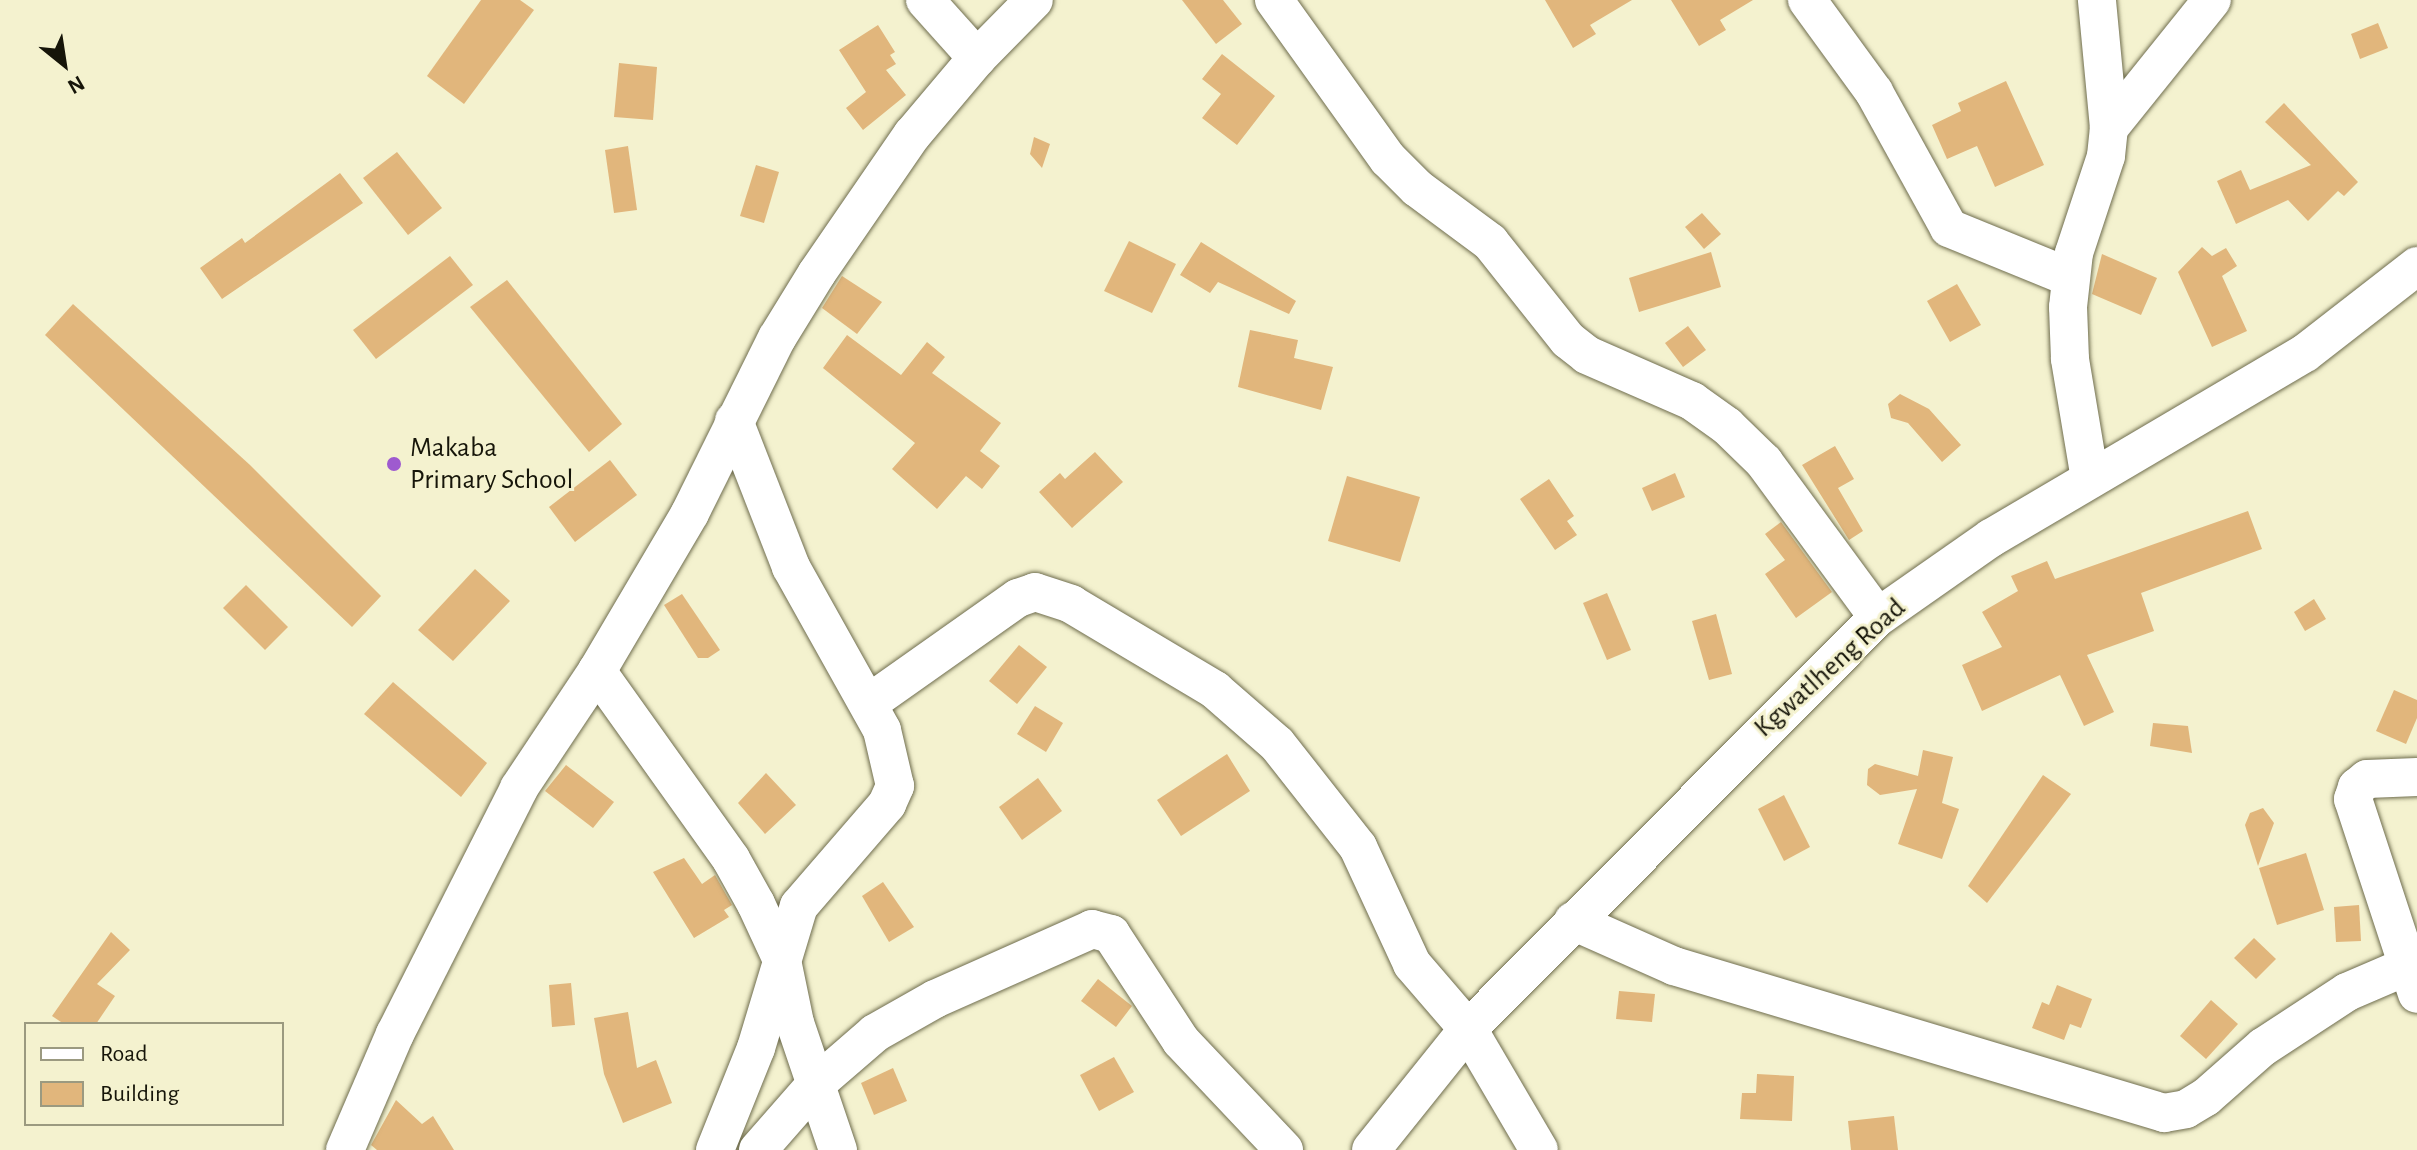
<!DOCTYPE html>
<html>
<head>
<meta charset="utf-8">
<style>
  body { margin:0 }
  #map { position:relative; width:2417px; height:1150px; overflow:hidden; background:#f4f2cf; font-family:"Alegreya Sans",sans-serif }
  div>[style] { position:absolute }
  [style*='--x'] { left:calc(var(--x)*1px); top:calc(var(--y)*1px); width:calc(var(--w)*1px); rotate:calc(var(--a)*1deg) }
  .building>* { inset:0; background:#e1b67c }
  .roads { filter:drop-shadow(0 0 2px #6f6d4e) drop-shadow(0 0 2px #6f6d4e) }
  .minor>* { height:38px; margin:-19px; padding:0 19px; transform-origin:19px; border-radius:19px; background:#fff }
  .dots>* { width:22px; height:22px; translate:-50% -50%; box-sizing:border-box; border:4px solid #f4f2cf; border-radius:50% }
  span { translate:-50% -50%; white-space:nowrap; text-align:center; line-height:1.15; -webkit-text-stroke:6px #f4f2cf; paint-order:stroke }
  .poi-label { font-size:28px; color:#161509 }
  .left { translate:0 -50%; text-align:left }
  .street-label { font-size:28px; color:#161509 }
  .legend { position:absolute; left:24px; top:1022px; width:260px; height:104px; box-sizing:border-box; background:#f4f2cf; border:2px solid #9b9a80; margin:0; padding:10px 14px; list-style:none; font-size:24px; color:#161509 }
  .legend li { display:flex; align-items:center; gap:16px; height:40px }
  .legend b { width:40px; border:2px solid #9b9a80 }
  .north { position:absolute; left:24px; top:24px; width:80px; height:80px; -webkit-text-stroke:6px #f4f2cf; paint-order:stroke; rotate:150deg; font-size:22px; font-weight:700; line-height:32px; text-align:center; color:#161509 }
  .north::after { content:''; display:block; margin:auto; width:28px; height:36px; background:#161509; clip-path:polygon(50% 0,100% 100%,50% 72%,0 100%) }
</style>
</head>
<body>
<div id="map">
  <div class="building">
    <i style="clip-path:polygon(481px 0,520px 0,534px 10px,464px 104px,427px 76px)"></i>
    <i style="clip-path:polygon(1182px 0,1223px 0,1242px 24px,1216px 44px)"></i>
    <i style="clip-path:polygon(1545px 0,1632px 0,1590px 25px,1596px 34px,1573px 48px)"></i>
    <i style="clip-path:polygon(1671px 0,1753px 0,1720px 20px,1726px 30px,1699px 46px)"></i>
    <i style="clip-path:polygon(2378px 23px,2388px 48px,2360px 59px,2351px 34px)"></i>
    <i style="clip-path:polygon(878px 25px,895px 52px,890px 55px,896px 64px,886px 70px,906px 95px,863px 130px,846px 108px,866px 92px,839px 50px)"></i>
    <i style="clip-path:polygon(1222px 54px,1275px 96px,1237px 145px,1202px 118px,1221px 94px,1202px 79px)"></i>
    <i style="clip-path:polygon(619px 63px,657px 67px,653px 120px,614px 117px)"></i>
    <i style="clip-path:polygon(2006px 81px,2044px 165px,1995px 187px,1977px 146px,1947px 159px,1932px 125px,1961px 111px,1958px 103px)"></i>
    <i style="clip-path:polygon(2284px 103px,2358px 182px,2344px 196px,2338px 191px,2308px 221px,2288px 200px,2236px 224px,2217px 181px,2241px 170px,2250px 190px,2311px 165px,2265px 122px)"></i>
    <i style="clip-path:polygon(1034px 137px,1050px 144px,1042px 168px,1030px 154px)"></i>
    <i style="clip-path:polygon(628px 146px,637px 210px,614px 213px,605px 150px)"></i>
    <i style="clip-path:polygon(397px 152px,442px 208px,408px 235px,363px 178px)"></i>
    <i style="clip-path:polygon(756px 165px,779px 172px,764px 223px,740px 216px)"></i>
    <i style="clip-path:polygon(340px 173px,363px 203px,222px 299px,200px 268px,242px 238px,245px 243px)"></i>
    <i style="clip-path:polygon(1702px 213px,1721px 234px,1704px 249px,1685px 227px)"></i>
    <i style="clip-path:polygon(1129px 241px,1176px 264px,1152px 313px,1104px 291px)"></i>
    <i style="clip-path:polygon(1201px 242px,1296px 301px,1289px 314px,1218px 282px,1210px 293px,1180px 275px)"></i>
    <i style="clip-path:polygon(2202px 247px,2212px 256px,2226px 248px,2237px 266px,2222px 276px,2247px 331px,2212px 347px,2178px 272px)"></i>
    <i style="clip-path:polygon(1711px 252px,1721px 287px,1639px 312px,1629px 278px)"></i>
    <i style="clip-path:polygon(2102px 254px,2157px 278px,2141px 315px,2092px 294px)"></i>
    <i style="clip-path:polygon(450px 256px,473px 285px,376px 359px,353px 330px)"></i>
    <i style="clip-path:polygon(842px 276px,882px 302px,857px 334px,822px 308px)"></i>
    <i style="clip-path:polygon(507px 280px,622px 424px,589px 452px,470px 307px)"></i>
    <i style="clip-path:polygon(1957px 284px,1981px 325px,1950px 342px,1927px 301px)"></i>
    <i style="clip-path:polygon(73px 304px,250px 465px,381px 596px,352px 627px,45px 335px)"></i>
    <i style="clip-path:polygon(1688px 326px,1706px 350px,1683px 367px,1665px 343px)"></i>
    <i style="clip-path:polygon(1250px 330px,1298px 340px,1294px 358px,1333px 367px,1321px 410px,1238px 387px)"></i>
    <i style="clip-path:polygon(847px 335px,901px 375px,927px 342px,945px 357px,932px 373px,1001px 423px,980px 451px,1000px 466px,982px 489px,966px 476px,937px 509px,892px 469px,915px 443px,823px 368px)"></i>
    <i style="clip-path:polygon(1900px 394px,1929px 409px,1961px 445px,1942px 462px,1908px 423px,1891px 418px,1888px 404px)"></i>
    <i style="clip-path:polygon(1835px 446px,1854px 479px,1838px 488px,1863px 531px,1849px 540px,1802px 465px)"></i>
    <i style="clip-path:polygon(1095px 452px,1123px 482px,1072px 528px,1039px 492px,1060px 473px,1065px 479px)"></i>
    <i style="clip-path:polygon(610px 460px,637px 495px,575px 542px,549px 507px)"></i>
    <i style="clip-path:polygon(1675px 473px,1685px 497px,1652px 511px,1642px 488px)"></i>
    <i style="clip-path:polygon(1347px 476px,1420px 497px,1400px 562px,1328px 541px)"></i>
    <i style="clip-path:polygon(1549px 479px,1574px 516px,1567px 521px,1577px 535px,1555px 550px,1520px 499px)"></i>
    <i style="clip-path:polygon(2248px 511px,2262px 549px,2141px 593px,2154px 631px,2087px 655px,2114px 712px,2084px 726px,2060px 675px,1982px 711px,1962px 665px,2002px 647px,1982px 612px,2018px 591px,2011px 576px,2047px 561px,2055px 579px)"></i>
    <i style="clip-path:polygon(1781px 522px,1832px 592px,1796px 618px,1765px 574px,1785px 560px,1765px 534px)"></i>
    <i style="clip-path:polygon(475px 569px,510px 601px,453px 661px,418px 630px)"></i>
    <i style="clip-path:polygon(246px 585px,288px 627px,265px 650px,223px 608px)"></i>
    <i style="clip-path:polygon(1607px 593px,1631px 650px,1607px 660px,1583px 603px)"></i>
    <i style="clip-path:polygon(682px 594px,720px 650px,708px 658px,698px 658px,664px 605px)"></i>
    <i style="clip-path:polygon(2314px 599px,2326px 619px,2305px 631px,2294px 612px)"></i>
    <i style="clip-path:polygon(1716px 614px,1732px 674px,1709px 680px,1692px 621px)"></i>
    <i style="clip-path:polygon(1019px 645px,1047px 667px,1017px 704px,989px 681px)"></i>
    <i style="clip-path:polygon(393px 682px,487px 763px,461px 797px,364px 714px)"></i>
    <i style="clip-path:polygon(2394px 690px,2417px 700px,2417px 718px,2406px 744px,2376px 731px)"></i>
    <i style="clip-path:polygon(1035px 706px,1063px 723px,1046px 752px,1017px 734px)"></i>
    <i style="clip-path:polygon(2153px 723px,2188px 726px,2192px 753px,2150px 746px)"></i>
    <i style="clip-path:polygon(1923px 750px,1953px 757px,1942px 803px,1959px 809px,1942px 859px,1898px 844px,1917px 789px,1880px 795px,1867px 785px,1868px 769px,1875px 764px,1918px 776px)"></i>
    <i style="clip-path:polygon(1227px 754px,1250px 791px,1181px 836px,1157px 800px)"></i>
    <i style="clip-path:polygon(566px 765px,614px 802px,593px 828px,545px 791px)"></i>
    <i style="clip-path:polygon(766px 773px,796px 805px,765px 834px,738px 803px)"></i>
    <i style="clip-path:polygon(2043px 775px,2071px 794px,1987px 903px,1968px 886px)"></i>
    <i style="clip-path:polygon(1038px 778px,1062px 811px,1022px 840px,999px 807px)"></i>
    <i style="clip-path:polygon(1784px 795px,1810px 847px,1784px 861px,1758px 809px)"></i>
    <i style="clip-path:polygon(2263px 808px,2274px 823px,2258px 866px,2245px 825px,2250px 813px)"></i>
    <i style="clip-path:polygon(2306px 853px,2324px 910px,2277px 925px,2259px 868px)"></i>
    <i style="clip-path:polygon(684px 858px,702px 884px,715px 875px,732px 905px,724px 910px,729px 917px,694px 938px,653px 872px)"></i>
    <i style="clip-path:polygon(883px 882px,914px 927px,889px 942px,862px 896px)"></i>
    <i style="clip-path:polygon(2359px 905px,2361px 941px,2336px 942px,2334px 907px)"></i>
    <i style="clip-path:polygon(111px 932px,130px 950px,97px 984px,115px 996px,96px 1024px,64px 1024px,52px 1016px)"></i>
    <i style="clip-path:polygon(2254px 938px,2276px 959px,2256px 979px,2234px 958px)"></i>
    <i style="clip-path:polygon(1098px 979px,1132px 1006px,1116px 1027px,1081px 1001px)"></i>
    <i style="clip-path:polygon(571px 983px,575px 1025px,552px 1027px,549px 985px)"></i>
    <i style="clip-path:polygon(2057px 985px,2092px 999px,2081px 1028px,2070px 1024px,2064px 1040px,2032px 1028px,2042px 1002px,2049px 1005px)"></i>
    <i style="clip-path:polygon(1619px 991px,1655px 994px,1652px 1022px,1616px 1019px)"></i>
    <i style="clip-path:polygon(2211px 1000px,2238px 1024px,2206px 1059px,2180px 1036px)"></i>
    <i style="clip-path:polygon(628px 1012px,637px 1068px,656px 1060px,672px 1103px,623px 1123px,604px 1074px,594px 1018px)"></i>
    <i style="clip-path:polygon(1114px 1057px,1134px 1092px,1099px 1111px,1080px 1075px)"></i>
    <i style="clip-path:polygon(893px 1068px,907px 1101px,874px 1115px,861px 1083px)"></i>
    <i style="clip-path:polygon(1757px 1074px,1794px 1076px,1792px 1121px,1740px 1119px,1742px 1093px,1756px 1093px)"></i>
    <i style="clip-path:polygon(396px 1100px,422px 1124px,433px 1116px,454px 1150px,377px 1150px,371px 1145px)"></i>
    <i style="clip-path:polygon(1894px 1116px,1898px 1150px,1851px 1150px,1848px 1121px)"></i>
  </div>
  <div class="roads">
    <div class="minor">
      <i style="--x:925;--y:0;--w:78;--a:48.1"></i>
      <i style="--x:1274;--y:0;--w:196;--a:54.4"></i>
      <i style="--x:1388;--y:159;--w:41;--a:45"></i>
      <i style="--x:1417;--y:188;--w:91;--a:36.5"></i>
      <i style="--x:1490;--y:242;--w:125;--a:51.5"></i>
      <i style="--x:1568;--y:340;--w:24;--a:38"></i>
      <i style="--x:1587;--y:355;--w:115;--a:23.7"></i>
      <i style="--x:1692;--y:401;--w:43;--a:35.5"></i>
      <i style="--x:1727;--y:426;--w:52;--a:44.2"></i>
      <i style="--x:1764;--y:462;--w:192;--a:53.7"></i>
      <i style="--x:1807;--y:0;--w:114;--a:53.9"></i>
      <i style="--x:1874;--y:92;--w:155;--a:61.1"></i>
      <i style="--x:1949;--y:228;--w:130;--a:22.2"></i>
      <i style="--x:2109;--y:128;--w:164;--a:-51.2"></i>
      <i style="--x:2090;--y:479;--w:122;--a:-99.5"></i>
      <i style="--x:2070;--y:359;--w:52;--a:-92.2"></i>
      <i style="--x:2068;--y:307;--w:54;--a:-83.7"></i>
      <i style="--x:2074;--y:253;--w:102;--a:-71.7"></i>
      <i style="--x:2106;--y:156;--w:28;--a:-84"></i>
      <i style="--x:2109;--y:128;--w:129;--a:-95.4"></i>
      <i style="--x:869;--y:703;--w:182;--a:-35.2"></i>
      <i style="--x:1018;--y:598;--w:18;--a:-19"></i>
      <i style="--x:1035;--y:592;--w:38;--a:18"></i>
      <i style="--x:1071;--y:604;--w:168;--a:30.8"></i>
      <i style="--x:1215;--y:690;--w:82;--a:41.1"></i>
      <i style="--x:1277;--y:744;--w:131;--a:51.8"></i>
      <i style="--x:1358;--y:847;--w:129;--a:65.2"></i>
      <i style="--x:1412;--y:964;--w:86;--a:49.3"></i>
      <i style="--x:1468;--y:1029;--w:140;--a:59.6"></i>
      <i style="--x:2417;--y:777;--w:50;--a:177.7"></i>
      <i style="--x:2367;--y:779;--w:13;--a:141"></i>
      <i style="--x:2357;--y:787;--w:13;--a:108"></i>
      <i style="--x:2353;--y:799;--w:205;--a:71.8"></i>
      <i style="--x:1573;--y:921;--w:111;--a:24"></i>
      <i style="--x:1674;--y:966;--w:512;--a:16.7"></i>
      <i style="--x:2164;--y:1113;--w:22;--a:-10"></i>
      <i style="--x:2186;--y:1109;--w:23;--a:-31"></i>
      <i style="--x:2206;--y:1097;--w:76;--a:-41.3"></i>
      <i style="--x:2263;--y:1047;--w:100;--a:-33.2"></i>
      <i style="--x:2347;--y:992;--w:76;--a:-23.2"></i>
      <i style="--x:345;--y:1150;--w:126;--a:-66.7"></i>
      <i style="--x:395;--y:1034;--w:275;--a:-63.2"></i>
      <i style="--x:519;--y:788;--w:141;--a:-56.3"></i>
      <i style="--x:715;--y:1150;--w:110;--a:-68.1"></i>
      <i style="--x:756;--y:1048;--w:148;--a:-73.2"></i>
      <i style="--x:799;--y:906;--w:135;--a:-49.2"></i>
      <i style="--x:887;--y:804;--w:20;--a:-66"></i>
      <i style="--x:895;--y:786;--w:57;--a:-103.1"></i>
      <i style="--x:882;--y:730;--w:187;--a:-119.2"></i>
      <i style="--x:791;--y:567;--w:157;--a:-111.3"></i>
      <i style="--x:758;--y:1150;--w:86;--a:-48.8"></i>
      <i style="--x:815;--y:1085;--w:79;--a:-40.9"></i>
      <i style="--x:875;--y:1033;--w:69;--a:-29.5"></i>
      <i style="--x:935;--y:999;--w:172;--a:-24"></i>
      <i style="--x:1092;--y:929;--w:20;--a:15"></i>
      <i style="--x:1111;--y:934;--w:128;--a:56.8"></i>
      <i style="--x:1181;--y:1041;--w:150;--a:46.6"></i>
      <i style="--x:838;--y:1150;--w:134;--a:-108.7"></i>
      <i style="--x:795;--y:1023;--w:64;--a:-101.7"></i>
      <i style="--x:782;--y:960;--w:62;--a:-114.9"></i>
      <i style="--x:756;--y:904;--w:51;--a:-119.1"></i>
      <i style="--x:731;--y:859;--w:231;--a:-125.5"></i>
      <i style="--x:597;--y:671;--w:183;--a:-59.5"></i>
      <i style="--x:690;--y:513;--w:195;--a:-63.6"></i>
      <i style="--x:777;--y:338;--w:76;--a:-58.4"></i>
      <i style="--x:817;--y:273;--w:168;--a:-55.5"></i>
      <i style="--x:912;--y:135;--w:101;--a:-49.8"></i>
      <i style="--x:977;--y:58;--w:81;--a:-45.5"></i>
      <i style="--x:1371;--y:1150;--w:155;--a:-51.3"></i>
      <i style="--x:1468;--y:1029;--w:581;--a:-45.14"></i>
      <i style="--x:1878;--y:617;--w:138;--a:-35"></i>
      <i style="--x:1991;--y:538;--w:364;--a:-30.5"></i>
      <i style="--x:2305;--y:353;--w:142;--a:-37.8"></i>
    </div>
  </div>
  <div class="dots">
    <i style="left:394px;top:464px;background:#9e5acf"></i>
  </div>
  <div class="poi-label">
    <span class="left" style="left:410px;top:464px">Makaba<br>Primary School</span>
  </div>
  <div class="street-label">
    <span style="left:1830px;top:668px;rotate:-42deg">Kgwatlheng Road</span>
  </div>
  <ul class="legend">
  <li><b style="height:10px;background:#fff"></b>Road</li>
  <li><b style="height:22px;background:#e1b67c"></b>Building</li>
  </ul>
  <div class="north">N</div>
</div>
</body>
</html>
